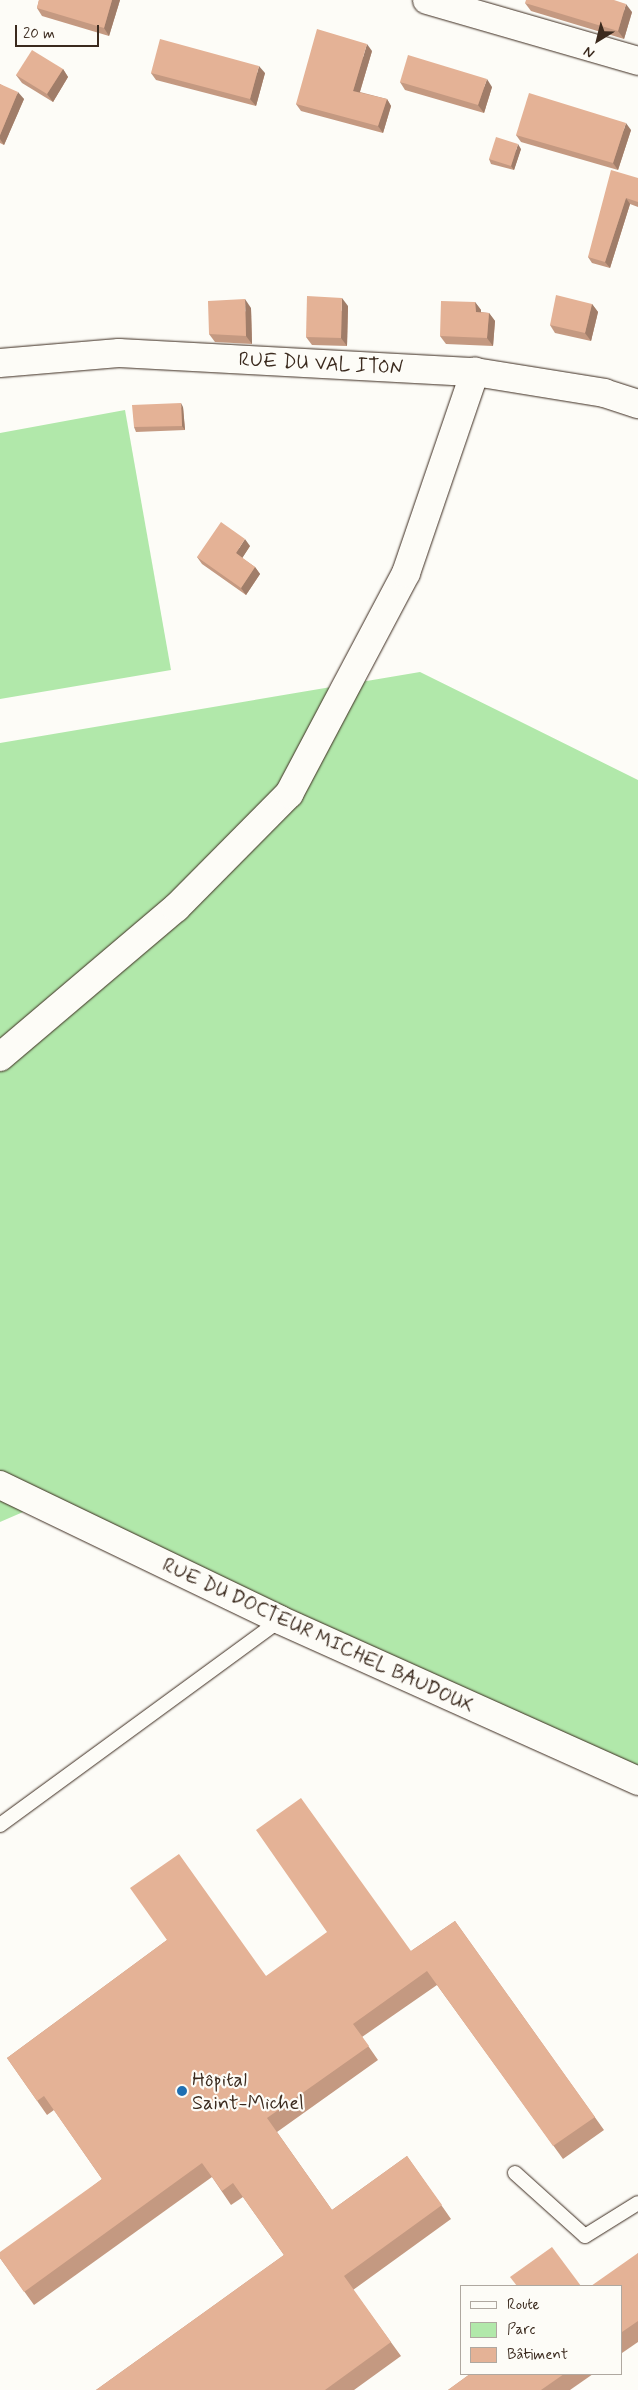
<!DOCTYPE html>
<html>
<head>
<meta charset="utf-8">
<style>
  body { margin:0 }
  #map { position:relative; width:638px; height:2390px; overflow:hidden; background:#fdfcf7; font-family:Mynerve,sans-serif }
  div>[style] { position:absolute }
  [style*='--x'] { left:calc(var(--x)*1px); top:calc(var(--y)*1px); width:calc(var(--w)*1px); rotate:calc(var(--a)*1deg) }
  .green>* { inset:0; background:#b1e8aa }
  .roads { filter:drop-shadow(0 0 1px #3b2a1e) drop-shadow(0 0 1px #3b2a1e) }
  .lane>* { height:14px; margin:-7px; padding:0 7px; transform-origin:7px; border-radius:7px; background:#fdfcf7 }
  .street>* { height:28px; margin:-14px; padding:0 14px; transform-origin:14px; border-radius:14px; background:#fdfcf7 }
  .secondary>* { height:28px; margin:-14px; padding:0 14px; transform-origin:14px; border-radius:14px; background:#fdfcf7 }
  .wall>* { inset:0; background:#c49981 }
  .shaded-wall>* { inset:0; background:#a07d69 }
  .building>* { inset:0; background:#e4b296 }
  .dots>* { width:14px; height:14px; translate:-50% -50%; box-sizing:border-box; border:2px solid #fdfcf7; border-radius:50% }
  span { translate:-50% -50%; white-space:nowrap; text-align:center; line-height:1.15; -webkit-text-stroke:4.5px #fdfcf7; paint-order:stroke }
  .street-label { font-size:20px; color:#3b2a1e }
  .poi-label { font-size:20px; color:#3b2a1e }
  .left { translate:0 -50%; text-align:left }
  .legend { position:absolute; left:460px; top:2285px; width:162px; height:90px; box-sizing:border-box; background:#fdfcf7; border:1px solid #afa8a0; margin:0; padding:6px 9px; list-style:none; font-size:15px; color:#3b2a1e }
  .legend li { display:flex; align-items:center; gap:10px; height:25px }
  .legend b { width:25px; border:1px solid #afa8a0 }
  .north { position:absolute; left:573px; top:15px; width:50px; height:50px; -webkit-text-stroke:4px #fdfcf7; paint-order:stroke; rotate:216deg; font-size:14px; font-weight:700; line-height:20px; text-align:center; color:#3b2a1e }
  .north::after { content:''; display:block; margin:auto; width:18px; height:22px; background:#3b2a1e; clip-path:polygon(50% 0,100% 100%,50% 72%,0 100%) }
  .scale { position:absolute; left:15px; top:25px; width:84px; height:22px; box-sizing:border-box; border:2px solid #3b2a1e; border-top:0; padding-left:6px; font-size:15px; line-height:18px; white-space:nowrap; color:#3b2a1e; -webkit-text-stroke:4px #fdfcf7; paint-order:stroke }
</style>
</head>
<body>
<div id="map">
  <div class="green">
    <i style="clip-path:polygon(125px 410px,171px 670px,0 699px,0 433px)"></i>
    <i style="clip-path:polygon(420px 672px,638px 780px,638px 1766px,30px 1509px,0 1522px,0 743px)"></i>
  </div>
  <div class="roads">
    <div class="lane">
      <i style="--x:0;--y:1825;--w:347;--a:-36.2"></i>
      <i style="--x:515;--y:2173;--w:94;--a:42"></i>
      <i style="--x:585;--y:2236;--w:62;--a:-31.9"></i>
    </div>
    <div class="street">
      <i style="--x:427;--y:0;--w:220;--a:16.1"></i>
      <i style="--x:0;--y:1057;--w:231;--a:-40.3"></i>
      <i style="--x:176;--y:908;--w:161;--a:-45.3"></i>
      <i style="--x:289;--y:794;--w:250;--a:-62.1"></i>
      <i style="--x:406;--y:573;--w:213;--a:-71.1"></i>
      <i style="--x:0;--y:1485;--w:311;--a:25.7"></i>
      <i style="--x:280;--y:1620;--w:393;--a:24.2"></i>
    </div>
    <div class="secondary">
      <i style="--x:0;--y:363;--w:119;--a:-4.8"></i>
      <i style="--x:119;--y:353;--w:357;--a:3.1"></i>
      <i style="--x:475;--y:372;--w:131;--a:9.2"></i>
      <i style="--x:604;--y:393;--w:36;--a:18"></i>
    </div>
  </div>
  <div class="wall">
    <i style="clip-path:polygon(39px 0,120px 0,109px 36px,42px 16px,37px 8px)"></i>
    <i style="clip-path:polygon(525px 3px,632px 12px,624px 39px,531px 11px)"></i>
    <i style="clip-path:polygon(372px 51px,360px 92px,387px 99px,391px 106px,383px 133px,301px 111px,296px 104px)"></i>
    <i style="clip-path:polygon(63px 69px,68px 77px,53px 102px,22px 83px,16px 75px)"></i>
    <i style="clip-path:polygon(151px 73px,265px 73px,256px 106px,156px 80px)"></i>
    <i style="clip-path:polygon(400px 82px,492px 87px,484px 113px,405px 90px)"></i>
    <i style="clip-path:polygon(0 84px,24px 99px,4px 145px,0 143px)"></i>
    <i style="clip-path:polygon(631px 130px,618px 170px,521px 142px,516px 135px)"></i>
    <i style="clip-path:polygon(521px 149px,514px 170px,491px 164px,489px 159px)"></i>
    <i style="clip-path:polygon(638px 178px,638px 207px,630px 204px,610px 268px,592px 263px,588px 257px)"></i>
    <i style="clip-path:polygon(475px 302px,481px 310px,481px 312px,489px 313px,495px 321px,493px 346px,446px 344px,440px 336px)"></i>
    <i style="clip-path:polygon(592px 304px,598px 312px,591px 341px,555px 333px,550px 325px)"></i>
    <i style="clip-path:polygon(348px 306px,347px 346px,312px 345px,306px 337px)"></i>
    <i style="clip-path:polygon(251px 308px,252px 344px,215px 342px,209px 334px)"></i>
    <i style="clip-path:polygon(183px 407px,185px 430px,136px 432px,134px 427px)"></i>
    <i style="clip-path:polygon(250px 546px,242px 558px,255px 567px,260px 574px,246px 595px,202px 564px,197px 557px)"></i>
    <i style="clip-path:polygon(455px 1921px,604px 2130px,563px 2159px,437px 1985px,362px 2037px,378px 2060px,277px 2132px,332px 2210px,407px 2156px,451px 2219px,353px 2290px,401px 2356px,354px 2390px,96px 2390px,284px 2255px,243px 2197px,231px 2205px,212px 2177px,34px 2305px,0 2258px,102px 2179px,54px 2110px,47px 2115px,7px 2058px,167px 1940px,266px 1976px,411px 1951px)"></i>
    <i style="clip-path:polygon(638px 2253px,638px 2342px,622px 2353px,622px 2286px)"></i>
    <i style="clip-path:polygon(470px 2374px,593px 2374px,570px 2390px,448px 2390px)"></i>
  </div>
  <div class="shaded-wall">
    <i style="clip-path:polygon(112px 0,120px 0,109px 36px,104px 28px)"></i>
    <i style="clip-path:polygon(626px 4px,632px 12px,624px 39px,618px 31px)"></i>
    <i style="clip-path:polygon(367px 44px,372px 51px,358px 98px,353px 91px)"></i>
    <i style="clip-path:polygon(259px 66px,265px 73px,256px 106px,250px 99px)"></i>
    <i style="clip-path:polygon(63px 69px,68px 77px,53px 102px,47px 94px)"></i>
    <i style="clip-path:polygon(487px 79px,492px 87px,484px 113px,478px 105px)"></i>
    <i style="clip-path:polygon(18px 92px,24px 99px,4px 145px,0 139px,0 135px)"></i>
    <i style="clip-path:polygon(387px 99px,391px 106px,383px 133px,378px 126px)"></i>
    <i style="clip-path:polygon(626px 123px,631px 130px,618px 170px,613px 163px)"></i>
    <i style="clip-path:polygon(518px 144px,521px 149px,514px 170px,511px 166px)"></i>
    <i style="clip-path:polygon(626px 198px,630px 204px,610px 268px,605px 262px)"></i>
    <i style="clip-path:polygon(342px 298px,348px 306px,347px 346px,341px 338px)"></i>
    <i style="clip-path:polygon(245px 299px,251px 308px,252px 344px,246px 336px)"></i>
    <i style="clip-path:polygon(475px 302px,481px 310px,481px 320px,476px 312px)"></i>
    <i style="clip-path:polygon(592px 304px,598px 312px,591px 341px,585px 333px)"></i>
    <i style="clip-path:polygon(489px 313px,495px 321px,493px 346px,487px 338px)"></i>
    <i style="clip-path:polygon(181px 403px,183px 407px,185px 430px,182px 426px)"></i>
    <i style="clip-path:polygon(245px 539px,250px 546px,241px 560px,236px 553px)"></i>
    <i style="clip-path:polygon(255px 567px,260px 574px,246px 595px,241px 588px)"></i>
  </div>
  <div class="building">
    <i style="clip-path:polygon(39px 0,112px 0,104px 28px,37px 8px)"></i>
    <i style="clip-path:polygon(526px 0,614px 0,626px 4px,618px 31px,525px 3px)"></i>
    <i style="clip-path:polygon(317px 29px,367px 44px,353px 91px,387px 99px,378px 126px,296px 104px)"></i>
    <i style="clip-path:polygon(160px 39px,259px 66px,250px 99px,151px 73px)"></i>
    <i style="clip-path:polygon(32px 50px,63px 69px,47px 94px,16px 75px)"></i>
    <i style="clip-path:polygon(408px 55px,487px 79px,478px 105px,400px 82px)"></i>
    <i style="clip-path:polygon(0 84px,18px 92px,0 135px)"></i>
    <i style="clip-path:polygon(529px 93px,626px 123px,613px 163px,516px 135px)"></i>
    <i style="clip-path:polygon(496px 137px,518px 144px,511px 166px,489px 159px)"></i>
    <i style="clip-path:polygon(611px 170px,638px 178px,638px 202px,626px 198px,605px 262px,588px 257px)"></i>
    <i style="clip-path:polygon(556px 295px,592px 304px,585px 333px,550px 325px)"></i>
    <i style="clip-path:polygon(307px 296px,342px 298px,341px 338px,306px 337px)"></i>
    <i style="clip-path:polygon(245px 299px,246px 336px,209px 334px,208px 301px)"></i>
    <i style="clip-path:polygon(441px 301px,475px 302px,476px 312px,489px 313px,487px 338px,440px 336px)"></i>
    <i style="clip-path:polygon(181px 403px,182px 426px,134px 427px,132px 405px)"></i>
    <i style="clip-path:polygon(221px 522px,245px 539px,236px 553px,255px 567px,241px 588px,197px 557px)"></i>
    <i style="clip-path:polygon(301px 1798px,411px 1951px,455px 1921px,595px 2117px,553px 2146px,427px 1971px,353px 2024px,369px 2046px,267px 2118px,332px 2210px,407px 2156px,442px 2205px,344px 2276px,391px 2342px,325px 2390px,96px 2390px,284px 2255px,233px 2183px,222px 2191px,202px 2163px,24px 2292px,0 2258px,0 2252px,102px 2179px,44px 2096px,37px 2101px,7px 2058px,167px 1940px,130px 1888px,179px 1854px,266px 1976px,327px 1932px,256px 1830px)"></i>
    <i style="clip-path:polygon(552px 2247px,581px 2286px,517px 2286px,510px 2277px)"></i>
    <i style="clip-path:polygon(638px 2253px,638px 2321px,622px 2332px,622px 2286px,591px 2286px)"></i>
    <i style="clip-path:polygon(470px 2374px,564px 2374px,541px 2390px,448px 2390px)"></i>
  </div>
  <div class="dots">
    <i style="left:182px;top:2091px;background:#1f6fb2"></i>
  </div>
  <div class="street-label">
    <span style="left:321px;top:364px;rotate:3deg">RUE DU VAL ITON</span>
    <span style="left:318px;top:1636px;rotate:25deg">RUE DU DOCTEUR MICHEL BAUDOUX</span>
  </div>
  <div class="poi-label">
    <span class="left" style="left:192px;top:2092px">Hôpital<br>Saint-Michel</span>
  </div>
  <ul class="legend">
  <li><b style="height:6px;background:#fdfcf7"></b>Route</li>
  <li><b style="height:14px;background:#b1e8aa"></b>Parc</li>
  <li><b style="height:14px;background:#e4b296"></b>Bâtiment</li>
  </ul>
  <div class="north">N</div>
  <div class="scale">20 m</div>
</div>
</body>
</html>
